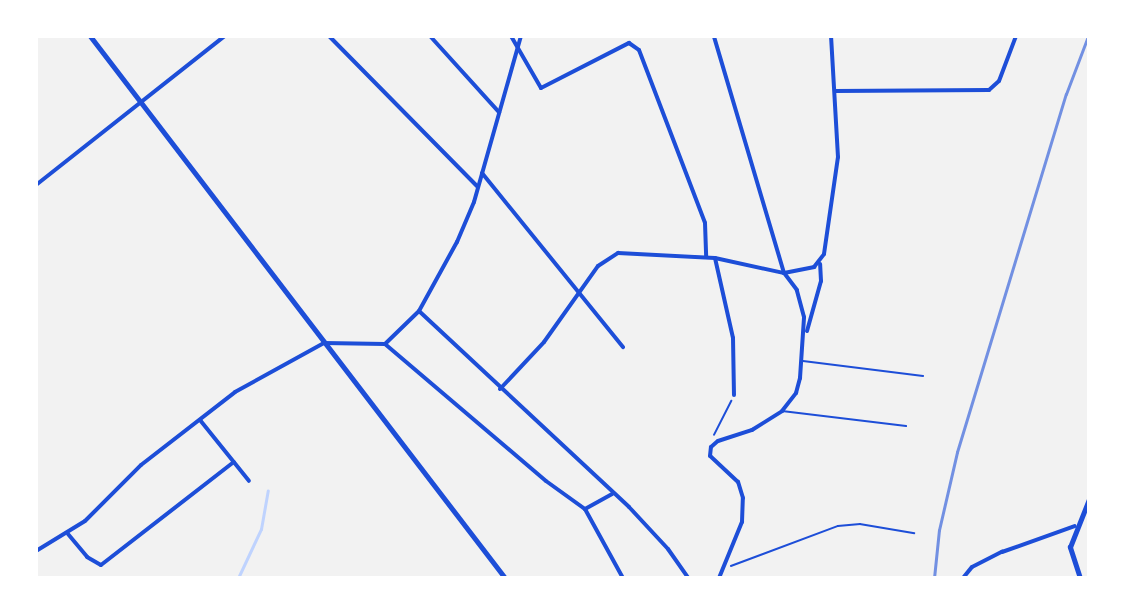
<!DOCTYPE html>
<html>
<head>
<meta charset="utf-8">
<style>
  body { margin:0 }
  #map { position:relative; width:1125px; height:614px; overflow:hidden; background:#f2f2f2; font-family:"Archivo Narrow",sans-serif }
  div>[style] { position:absolute }
  [style*='--x'] { left:calc(var(--x)*1px); top:calc(var(--y)*1px); width:calc(var(--w)*1px); rotate:calc(var(--a)*1deg) }
  .stream>* { height:3px; margin:-1.5px; padding:0 1.5px; transform-origin:1.5px; border-radius:1.5px; background:#bfd3fe }
  .path>* { height:1.5px; margin:-0.75px; padding:0 0.75px; transform-origin:0.75px; border-radius:0.75px; background:#1d4ed8 }
  .service>* { height:2px; margin:-1px; padding:0 1px; transform-origin:1px; border-radius:1px; background:#1d4ed8 }
  .minor>* { height:4px; margin:-2px; padding:0 2px; transform-origin:2px; border-radius:2px; background:#1d4ed8 }
  .tertiary>* { height:5px; margin:-2.5px; padding:0 2.5px; transform-origin:2.5px; border-radius:2.5px; background:#1d4ed8 }
  .rail>* { height:3px; margin:-1.5px; padding:0 1.5px; transform-origin:1.5px; border-radius:1.5px; background:#7290e2 }
  span { translate:-50% -50%; white-space:nowrap; text-align:center; line-height:1.15; -webkit-text-stroke:6px #fff; paint-order:stroke }
  .frame { position:absolute; inset:0; border:38px solid #fff; pointer-events:none }
</style>
</head>
<body>
<div id="map">
  <div class="stream">
    <i style="--x:238;--y:578;--w:54;--a:-64.9"></i>
    <i style="--x:261;--y:529;--w:39;--a:-80"></i>
  </div>
  <div class="path">
    <i style="--x:714;--y:435;--w:38;--a:-63"></i>
    <i style="--x:731;--y:566;--w:114;--a:-20.5"></i>
    <i style="--x:838;--y:526;--w:22;--a:-5"></i>
    <i style="--x:860;--y:524;--w:55;--a:9.5"></i>
  </div>
  <div class="service">
    <i style="--x:803;--y:361;--w:121;--a:7.1"></i>
    <i style="--x:782;--y:411;--w:125;--a:6.9"></i>
  </div>
  <div class="minor">
    <i style="--x:329;--y:36;--w:211;--a:45.4"></i>
    <i style="--x:430;--y:36;--w:103;--a:47.8"></i>
    <i style="--x:511;--y:36;--w:60;--a:60"></i>
    <i style="--x:541;--y:88;--w:99;--a:-27.1"></i>
    <i style="--x:629;--y:43;--w:12;--a:35"></i>
    <i style="--x:639;--y:50;--w:185;--a:69.1"></i>
    <i style="--x:705;--y:223;--w:34;--a:88"></i>
    <i style="--x:835;--y:91;--w:154;--a:-0.4"></i>
    <i style="--x:989;--y:90;--w:13;--a:-42"></i>
    <i style="--x:999;--y:81;--w:48;--a:-69.3"></i>
    <i style="--x:482;--y:173;--w:224;--a:51"></i>
    <i style="--x:36;--y:185;--w:241;--a:-38.3"></i>
    <i style="--x:715;--y:258;--w:82;--a:77.3"></i>
    <i style="--x:733;--y:338;--w:57;--a:89"></i>
    <i style="--x:419;--y:311;--w:287;--a:43"></i>
    <i style="--x:629;--y:507;--w:57;--a:47.1"></i>
    <i style="--x:668;--y:549;--w:35;--a:55"></i>
    <i style="--x:807;--y:331;--w:52;--a:-74.4"></i>
    <i style="--x:821;--y:281;--w:17;--a:-93"></i>
    <i style="--x:385;--y:344;--w:47;--a:-44.1"></i>
    <i style="--x:419;--y:311;--w:79;--a:-61.2"></i>
    <i style="--x:457;--y:242;--w:43;--a:-67"></i>
    <i style="--x:474;--y:202;--w:173;--a:-74.2"></i>
    <i style="--x:500;--y:389;--w:64;--a:-46.9"></i>
    <i style="--x:544;--y:342;--w:93;--a:-54.6"></i>
    <i style="--x:598;--y:266;--w:24;--a:-33"></i>
    <i style="--x:618;--y:253;--w:97;--a:3"></i>
    <i style="--x:715;--y:258;--w:71;--a:12.3"></i>
    <i style="--x:784;--y:273;--w:247;--a:-106.5"></i>
    <i style="--x:200;--y:420;--w:78;--a:51.2"></i>
    <i style="--x:585;--y:509;--w:31;--a:-29"></i>
    <i style="--x:68;--y:534;--w:30;--a:50"></i>
    <i style="--x:87;--y:557;--w:16;--a:30"></i>
    <i style="--x:101;--y:565;--w:168;--a:-37.8"></i>
    <i style="--x:36;--y:551;--w:57;--a:-31.5"></i>
    <i style="--x:85;--y:521;--w:79;--a:-45"></i>
    <i style="--x:141;--y:465;--w:119;--a:-37.8"></i>
    <i style="--x:235;--y:392;--w:102;--a:-28.8"></i>
    <i style="--x:324;--y:343;--w:61;--a:0.9"></i>
    <i style="--x:385;--y:344;--w:211;--a:40.4"></i>
    <i style="--x:546;--y:481;--w:48;--a:35.7"></i>
    <i style="--x:585;--y:509;--w:79;--a:61.2"></i>
    <i style="--x:719;--y:578;--w:61;--a:-67.7"></i>
    <i style="--x:742;--y:522;--w:24;--a:-88"></i>
    <i style="--x:743;--y:498;--w:17;--a:-107"></i>
    <i style="--x:738;--y:482;--w:38;--a:-137"></i>
    <i style="--x:710;--y:456;--w:9;--a:-84"></i>
    <i style="--x:711;--y:447;--w:9;--a:-41"></i>
    <i style="--x:718;--y:441;--w:36;--a:-18"></i>
    <i style="--x:752;--y:430;--w:36;--a:-32"></i>
    <i style="--x:782;--y:411;--w:23;--a:-52"></i>
    <i style="--x:796;--y:393;--w:16;--a:-75"></i>
    <i style="--x:800;--y:378;--w:61;--a:-86.2"></i>
    <i style="--x:804;--y:317;--w:28;--a:-105"></i>
    <i style="--x:797;--y:290;--w:21;--a:-127"></i>
    <i style="--x:784;--y:273;--w:31;--a:-11"></i>
    <i style="--x:814;--y:267;--w:16;--a:-52"></i>
    <i style="--x:824;--y:254;--w:98;--a:-81.8"></i>
    <i style="--x:838;--y:157;--w:121;--a:-93.3"></i>
    <i style="--x:963;--y:578;--w:14;--a:-51"></i>
    <i style="--x:972;--y:567;--w:34;--a:-27"></i>
    <i style="--x:1002;--y:552;--w:77;--a:-19.6"></i>
  </div>
  <div class="tertiary">
    <i style="--x:90;--y:36;--w:683;--a:52.56"></i>
    <i style="--x:1080;--y:578;--w:33;--a:-108"></i>
    <i style="--x:1070;--y:547;--w:52;--a:-68.4"></i>
  </div>
  <div class="rail">
    <i style="--x:934;--y:578;--w:48;--a:-84.1"></i>
    <i style="--x:939;--y:530;--w:80;--a:-77"></i>
    <i style="--x:957;--y:452;--w:374;--a:-73.1"></i>
    <i style="--x:1066;--y:94;--w:62;--a:-69.2"></i>
  </div>
  <div class="frame"></div>
</div>
</body>
</html>
